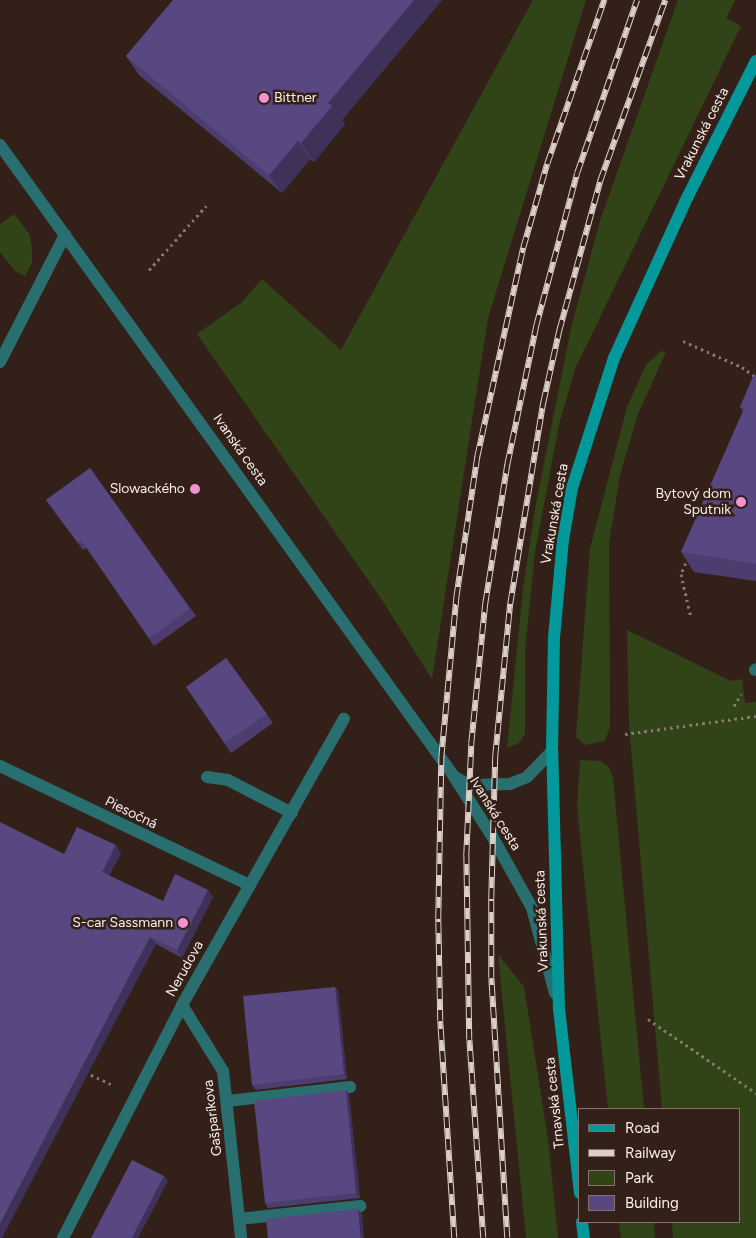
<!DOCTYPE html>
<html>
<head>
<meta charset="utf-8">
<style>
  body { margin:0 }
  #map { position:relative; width:756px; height:1238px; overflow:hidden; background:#332119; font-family:Figtree,sans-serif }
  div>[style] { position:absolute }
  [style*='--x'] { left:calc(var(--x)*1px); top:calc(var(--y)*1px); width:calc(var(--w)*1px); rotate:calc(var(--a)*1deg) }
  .green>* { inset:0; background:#304417 }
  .path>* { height:3px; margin-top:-1.5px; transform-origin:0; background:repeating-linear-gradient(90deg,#887972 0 2.5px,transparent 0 6.5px) }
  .service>* { height:12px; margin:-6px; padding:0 6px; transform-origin:6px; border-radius:6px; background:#296f70 }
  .minor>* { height:12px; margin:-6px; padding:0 6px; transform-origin:6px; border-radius:6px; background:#296f70 }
  .tertiary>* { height:12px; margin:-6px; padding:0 6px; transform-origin:6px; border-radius:6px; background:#296f70 }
  .secondary>* { height:12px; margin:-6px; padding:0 6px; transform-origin:6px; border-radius:6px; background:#03989a }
  .rail>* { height:5.5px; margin-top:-2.75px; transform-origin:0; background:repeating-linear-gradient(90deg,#332119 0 11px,#dccfc9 0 22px); box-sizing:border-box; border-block:1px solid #dccfc9 }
  .wall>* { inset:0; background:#4c3d6e }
  .shaded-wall>* { inset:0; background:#3e325a }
  .building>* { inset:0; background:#584780 }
  .dots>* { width:14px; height:14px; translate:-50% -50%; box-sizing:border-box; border:2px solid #332119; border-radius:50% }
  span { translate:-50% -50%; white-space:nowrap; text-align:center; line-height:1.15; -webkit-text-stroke:5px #332119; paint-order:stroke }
  .poi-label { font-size:14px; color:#fbeee9 }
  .left { translate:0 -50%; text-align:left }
  .right { translate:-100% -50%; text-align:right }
  .street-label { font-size:14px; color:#fbeee9 }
  .legend { position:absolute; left:578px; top:1108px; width:162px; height:115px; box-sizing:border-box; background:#332119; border:1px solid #83736c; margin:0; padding:6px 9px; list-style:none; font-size:15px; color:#fbeee9 }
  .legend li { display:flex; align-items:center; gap:10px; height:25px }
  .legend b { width:25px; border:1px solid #83736c }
</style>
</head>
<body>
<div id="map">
  <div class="green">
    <i style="clip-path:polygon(533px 0,586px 0,488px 318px,432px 679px,382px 600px,197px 334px,242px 302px,262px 279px,341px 350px)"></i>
    <i style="clip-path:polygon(678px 0,735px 0,726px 18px,741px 26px,575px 369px,559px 425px,535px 552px,525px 651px,525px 734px,519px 743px,507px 748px,523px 588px,536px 503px,571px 328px,600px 221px)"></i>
    <i style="clip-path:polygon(14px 214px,30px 235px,32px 248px,32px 262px,25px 276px,15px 271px,0 252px,0 224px)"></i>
    <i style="clip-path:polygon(661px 351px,666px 352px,638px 414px,620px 475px,609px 543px,610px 727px,605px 741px,585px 745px,576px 737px,590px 549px,627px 407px,646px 365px)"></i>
    <i style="clip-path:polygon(627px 630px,731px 681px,742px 679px,745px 703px,756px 702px,756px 1238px,673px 1238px,672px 1222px,740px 1222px,740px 1109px,662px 1109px,629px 724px)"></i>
    <i style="clip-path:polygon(580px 760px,601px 761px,609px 767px,613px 778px,644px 1109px,608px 1109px,577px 807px)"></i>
    <i style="clip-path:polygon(498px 954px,524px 987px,548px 1139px,558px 1238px,526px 1238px)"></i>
    <i style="clip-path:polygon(619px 1222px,654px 1222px,655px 1238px,621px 1238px)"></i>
  </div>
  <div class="path">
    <i style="--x:149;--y:270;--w:86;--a:-48.3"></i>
    <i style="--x:683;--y:341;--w:64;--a:23.8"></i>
    <i style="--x:742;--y:367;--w:17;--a:36"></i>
    <i style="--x:688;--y:557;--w:18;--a:112"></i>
    <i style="--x:681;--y:574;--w:45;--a:77.2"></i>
    <i style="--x:734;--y:706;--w:14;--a:-60"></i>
    <i style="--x:625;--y:734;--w:132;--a:-7.8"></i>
    <i style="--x:648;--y:1019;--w:131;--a:34.4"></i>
    <i style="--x:85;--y:1072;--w:29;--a:25"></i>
  </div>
  <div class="service">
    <i style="--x:755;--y:670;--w:1;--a:-45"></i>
    <i style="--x:207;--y:777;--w:21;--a:8"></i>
    <i style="--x:228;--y:780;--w:72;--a:27.3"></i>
    <i style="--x:227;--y:1101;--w:124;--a:-6.5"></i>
    <i style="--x:239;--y:1219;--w:122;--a:-6.1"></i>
  </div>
  <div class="minor">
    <i style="--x:0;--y:362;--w:143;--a:-62.9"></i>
    <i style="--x:0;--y:766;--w:276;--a:25.5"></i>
    <i style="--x:182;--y:1005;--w:78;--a:58.2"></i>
    <i style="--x:223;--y:1071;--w:168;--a:83.8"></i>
    <i style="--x:63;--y:1238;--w:262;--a:-62.9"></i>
    <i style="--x:182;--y:1005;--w:329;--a:-60.5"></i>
  </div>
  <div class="tertiary">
    <i style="--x:0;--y:145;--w:776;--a:54.28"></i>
    <i style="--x:453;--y:775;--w:72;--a:57.4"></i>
    <i style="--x:492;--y:836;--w:82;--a:60.9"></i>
    <i style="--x:532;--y:908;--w:88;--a:74.9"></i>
    <i style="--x:455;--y:777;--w:16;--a:30"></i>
    <i style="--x:469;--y:785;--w:41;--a:-1.4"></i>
    <i style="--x:510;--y:784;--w:18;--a:-22"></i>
    <i style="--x:527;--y:777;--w:36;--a:-46"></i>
  </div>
  <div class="secondary">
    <i style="--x:580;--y:1193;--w:184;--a:-96.5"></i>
    <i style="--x:559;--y:1010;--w:259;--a:-91.5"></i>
    <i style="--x:552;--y:751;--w:113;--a:-89"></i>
    <i style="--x:554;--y:638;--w:98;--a:-84.8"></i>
    <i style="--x:563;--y:540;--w:53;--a:-80.2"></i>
    <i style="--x:572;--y:488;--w:137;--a:-72.1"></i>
    <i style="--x:614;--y:358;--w:171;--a:-65.5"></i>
    <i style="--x:685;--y:202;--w:158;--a:-63.3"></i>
    <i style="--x:582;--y:1222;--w:16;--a:83"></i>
  </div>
  <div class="rail">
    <i style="--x:454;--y:1238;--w:217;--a:-93.7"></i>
    <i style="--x:440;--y:1021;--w:102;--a:-91.1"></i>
    <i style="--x:438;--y:919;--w:161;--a:-88.9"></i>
    <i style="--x:441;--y:758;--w:161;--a:-84.6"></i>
    <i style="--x:456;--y:598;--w:143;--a:-81.5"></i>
    <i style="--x:477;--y:457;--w:214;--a:-77.6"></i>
    <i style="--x:523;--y:248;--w:87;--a:-74.1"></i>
    <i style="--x:547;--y:164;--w:174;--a:-70.8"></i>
    <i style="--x:483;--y:1238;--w:198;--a:-94"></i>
    <i style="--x:469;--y:1040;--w:184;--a:-90.9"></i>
    <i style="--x:466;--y:856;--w:112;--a:-87.4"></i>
    <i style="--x:471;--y:744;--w:141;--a:-84.3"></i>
    <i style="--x:485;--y:604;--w:141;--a:-81"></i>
    <i style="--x:507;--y:465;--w:142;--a:-78.2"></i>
    <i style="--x:536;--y:326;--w:158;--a:-75"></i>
    <i style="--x:577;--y:173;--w:183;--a:-70.9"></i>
    <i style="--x:507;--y:1238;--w:260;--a:-93.5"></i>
    <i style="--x:491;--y:978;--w:79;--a:-90"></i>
    <i style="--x:491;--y:899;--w:143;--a:-88.4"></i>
    <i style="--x:495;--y:756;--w:153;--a:-84.4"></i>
    <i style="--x:510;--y:604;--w:204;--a:-80.7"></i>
    <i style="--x:543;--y:403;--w:74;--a:-77.5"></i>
    <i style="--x:559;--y:331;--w:156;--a:-74.7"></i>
    <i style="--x:600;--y:181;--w:192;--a:-70.2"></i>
  </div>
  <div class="wall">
    <i style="clip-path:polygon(173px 0,442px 0,342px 120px,345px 124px,314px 162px,310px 159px,282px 193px,139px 75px,126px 56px)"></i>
    <i style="clip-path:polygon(756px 375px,756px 581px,694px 572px,681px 552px,743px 411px,740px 407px)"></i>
    <i style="clip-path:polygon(90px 468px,196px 616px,154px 646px,87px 548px,83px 550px,46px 500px)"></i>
    <i style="clip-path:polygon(226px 658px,273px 723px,231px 753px,186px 687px)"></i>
    <i style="clip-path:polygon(121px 853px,109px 876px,163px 901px,213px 897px,182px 958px,156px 944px,64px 854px)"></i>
    <i style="clip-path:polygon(335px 987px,338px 991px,347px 1079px,256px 1090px,252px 1085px)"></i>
    <i style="clip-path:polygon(346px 1090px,349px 1095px,360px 1198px,268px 1208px,265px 1203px)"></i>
  </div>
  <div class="shaded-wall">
    <i style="clip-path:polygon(414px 0,442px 0,342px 120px,345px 124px,314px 162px,301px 143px,328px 103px)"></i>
    <i style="clip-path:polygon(298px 141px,310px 159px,282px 193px,269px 175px)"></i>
    <i style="clip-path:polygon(116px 845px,121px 853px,107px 880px,102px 872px)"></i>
    <i style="clip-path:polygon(208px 890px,213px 897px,182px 958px,177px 950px)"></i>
    <i style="clip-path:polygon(150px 937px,156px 944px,2px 1238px,0 1238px,0 1224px)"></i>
    <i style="clip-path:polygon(335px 987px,338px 991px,347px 1079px,344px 1074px)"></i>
    <i style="clip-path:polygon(346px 1090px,349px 1095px,360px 1198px,356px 1193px)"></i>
    <i style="clip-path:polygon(164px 1176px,168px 1181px,138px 1238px,132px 1238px)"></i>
    <i style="clip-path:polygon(358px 1209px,362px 1214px,364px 1238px,361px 1238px)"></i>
  </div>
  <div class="building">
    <i style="clip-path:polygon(173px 0,414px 0,328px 103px,332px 106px,301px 143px,298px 141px,269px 175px,126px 56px)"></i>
    <i style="clip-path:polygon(754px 374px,756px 375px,756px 564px,681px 552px,744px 409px,740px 407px)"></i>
    <i style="clip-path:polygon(90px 468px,190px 609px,149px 638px,81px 540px,78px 543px,46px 500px)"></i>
    <i style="clip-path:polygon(226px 658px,267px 714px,225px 743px,186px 687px)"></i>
    <i style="clip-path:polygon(0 822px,64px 854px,77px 827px,116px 845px,102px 872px,163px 901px,175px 874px,208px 890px,177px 950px,150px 937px,0 1224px)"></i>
    <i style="clip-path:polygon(335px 987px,344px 1074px,252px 1085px,243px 996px)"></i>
    <i style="clip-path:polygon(346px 1090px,356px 1193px,265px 1203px,254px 1101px)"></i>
    <i style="clip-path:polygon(132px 1160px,164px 1176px,132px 1238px,91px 1238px)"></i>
    <i style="clip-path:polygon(358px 1209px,361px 1238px,268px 1238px,266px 1219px)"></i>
  </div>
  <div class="dots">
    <i style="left:264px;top:98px;background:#f491d3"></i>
    <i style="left:195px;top:489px;background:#f491d3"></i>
    <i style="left:741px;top:502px;background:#f491d3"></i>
    <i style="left:183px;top:923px;background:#f491d3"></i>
  </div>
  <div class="poi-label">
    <span class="left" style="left:274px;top:98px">Bittner</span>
    <span class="right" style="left:185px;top:489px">Slowackého</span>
    <span class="right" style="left:731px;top:502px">Bytový dom<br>Sputnik</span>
    <span class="right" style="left:173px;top:923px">S-car Sassmann</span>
  </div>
  <div class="street-label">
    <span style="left:702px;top:134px;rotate:-63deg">Vrakunská cesta</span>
    <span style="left:240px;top:450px;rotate:55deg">Ivanská cesta</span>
    <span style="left:555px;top:514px;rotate:-80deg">Vrakunská cesta</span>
    <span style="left:131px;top:813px;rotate:26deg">Piesočná</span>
    <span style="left:495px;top:814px;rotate:58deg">Ivanská cesta</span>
    <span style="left:542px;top:921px;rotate:-92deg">Vrakunská cesta</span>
    <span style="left:185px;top:969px;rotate:-61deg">Nerudova</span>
    <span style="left:555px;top:1103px;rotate:-96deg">Trnavská cesta</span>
    <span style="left:213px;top:1118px;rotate:-97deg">Gašparíkova</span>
  </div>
  <ul class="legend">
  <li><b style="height:6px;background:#03989a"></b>Road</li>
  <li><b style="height:6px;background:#dccfc9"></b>Railway</li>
  <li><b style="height:14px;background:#304417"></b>Park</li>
  <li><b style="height:14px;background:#584780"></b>Building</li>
  </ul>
</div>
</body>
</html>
